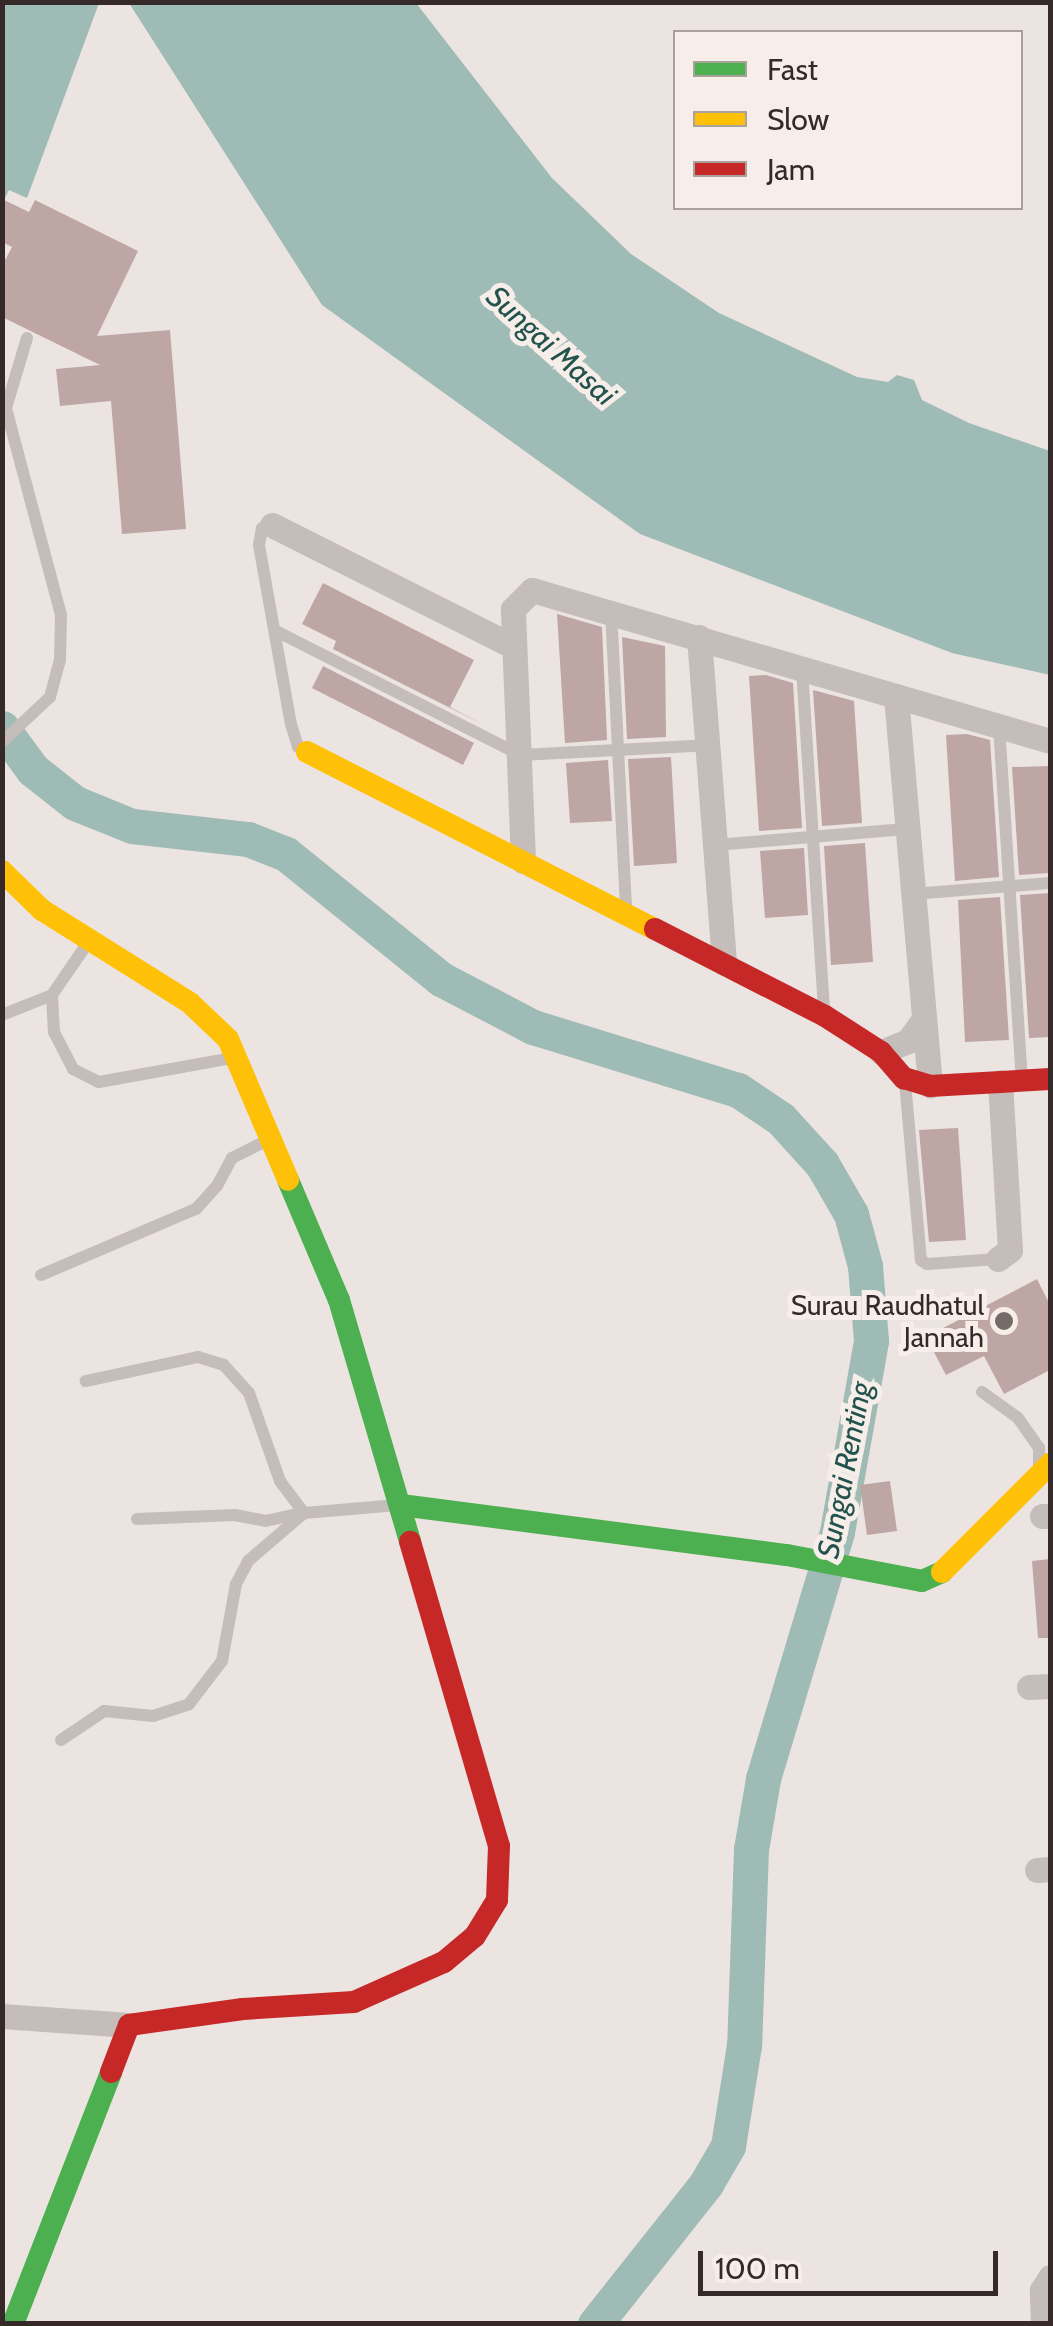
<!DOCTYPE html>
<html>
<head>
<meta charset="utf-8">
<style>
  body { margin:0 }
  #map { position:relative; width:1053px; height:2326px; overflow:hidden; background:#ece4e1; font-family:Cabin,sans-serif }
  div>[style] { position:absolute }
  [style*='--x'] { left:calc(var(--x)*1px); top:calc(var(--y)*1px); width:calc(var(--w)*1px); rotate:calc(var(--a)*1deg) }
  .water>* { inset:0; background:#9fbbb6 }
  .river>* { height:35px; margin:-17.5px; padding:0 17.5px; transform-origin:17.5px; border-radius:17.5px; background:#9fbbb6 }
  .building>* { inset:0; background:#bea6a4 }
  .lane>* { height:12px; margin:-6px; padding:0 6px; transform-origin:6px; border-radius:6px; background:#c5bdba }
  .street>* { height:25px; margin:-12.5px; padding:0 12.5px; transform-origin:12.5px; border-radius:12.5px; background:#c5bdba }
  .fast>* { height:22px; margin:-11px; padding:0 11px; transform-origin:11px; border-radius:11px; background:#4caf50 }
  .slow>* { height:22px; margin:-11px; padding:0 11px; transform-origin:11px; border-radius:11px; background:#ffc107 }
  .jam>* { height:22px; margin:-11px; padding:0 11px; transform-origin:11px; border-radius:11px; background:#c62828 }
  .dots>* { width:28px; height:28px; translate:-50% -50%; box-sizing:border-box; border:5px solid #f8eee9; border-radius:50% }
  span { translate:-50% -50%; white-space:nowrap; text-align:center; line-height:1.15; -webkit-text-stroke:10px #f8eee9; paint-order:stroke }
  .poi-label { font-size:28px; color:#352a29 }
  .right { translate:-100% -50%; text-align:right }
  .water-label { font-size:30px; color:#22534d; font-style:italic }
  .frame { position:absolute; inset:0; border:5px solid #352a29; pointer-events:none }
  .legend { position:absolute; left:673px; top:30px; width:350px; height:180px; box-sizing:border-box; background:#f8eee9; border:2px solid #aaa09c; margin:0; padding:12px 18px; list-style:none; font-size:30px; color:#352a29 }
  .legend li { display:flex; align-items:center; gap:20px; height:50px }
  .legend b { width:50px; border:2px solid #aaa09c }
  .scale { position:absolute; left:698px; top:2251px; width:300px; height:45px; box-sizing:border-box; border:5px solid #352a29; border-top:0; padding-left:12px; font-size:30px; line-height:35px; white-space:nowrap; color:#352a29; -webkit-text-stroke:8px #f8eee9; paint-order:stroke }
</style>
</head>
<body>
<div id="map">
  <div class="water">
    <i style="clip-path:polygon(3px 3px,99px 3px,27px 198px,9px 190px,3px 202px)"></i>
    <i style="clip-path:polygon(129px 3px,416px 3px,552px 178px,631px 254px,719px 313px,857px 377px,888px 382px,897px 375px,914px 380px,922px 400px,969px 423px,1050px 451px,1050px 675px,952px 653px,640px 534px,322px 305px)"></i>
  </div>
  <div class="river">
    <i style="--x:2;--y:728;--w:52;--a:53.6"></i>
    <i style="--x:33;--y:770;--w:53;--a:38.2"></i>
    <i style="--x:75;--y:803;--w:61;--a:22"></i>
    <i style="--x:132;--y:826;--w:117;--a:6.4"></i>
    <i style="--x:248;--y:839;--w:41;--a:21.5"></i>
    <i style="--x:286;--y:854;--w:199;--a:38.9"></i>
    <i style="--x:441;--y:979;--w:104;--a:27.6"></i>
    <i style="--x:533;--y:1027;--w:214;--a:17.1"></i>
    <i style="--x:738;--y:1090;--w:52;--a:34"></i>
    <i style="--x:781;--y:1119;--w:61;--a:47.7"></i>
    <i style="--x:822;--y:1164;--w:58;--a:59.9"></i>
    <i style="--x:851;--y:1214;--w:54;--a:74.9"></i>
    <i style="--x:865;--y:1266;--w:75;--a:85.4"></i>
    <i style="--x:871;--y:1341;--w:194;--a:100.1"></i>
    <i style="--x:837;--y:1532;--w:258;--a:106.7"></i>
    <i style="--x:763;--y:1779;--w:71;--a:99.7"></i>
    <i style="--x:751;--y:1849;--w:196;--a:92"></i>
    <i style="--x:744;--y:2045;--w:102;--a:99"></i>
    <i style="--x:728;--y:2146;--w:44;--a:120.1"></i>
    <i style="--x:706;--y:2184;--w:179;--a:128.4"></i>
  </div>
  <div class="building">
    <i style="clip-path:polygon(2px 199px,29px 212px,35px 200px,138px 251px,97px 336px,170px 330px,186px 529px,122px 534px,111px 401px,60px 406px,56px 369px,100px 365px,2px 317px,2px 266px,12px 247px,2px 242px)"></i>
    <i style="clip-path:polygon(323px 583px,474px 660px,450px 707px,484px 725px,333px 649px,336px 641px,302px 624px)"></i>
    <i style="clip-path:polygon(557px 614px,602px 627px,607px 740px,565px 743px)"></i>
    <i style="clip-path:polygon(622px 637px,665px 646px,666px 737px,627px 739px)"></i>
    <i style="clip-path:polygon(323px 666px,474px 743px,463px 765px,312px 688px)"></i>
    <i style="clip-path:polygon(766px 675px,793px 683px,802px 828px,759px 831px,749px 676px)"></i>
    <i style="clip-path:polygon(813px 690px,854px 701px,862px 823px,822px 826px)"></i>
    <i style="clip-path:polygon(967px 734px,990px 740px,999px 877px,955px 881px,946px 735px)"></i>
    <i style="clip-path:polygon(671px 757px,677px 863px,634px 866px,628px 759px)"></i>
    <i style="clip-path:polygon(608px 760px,612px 821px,570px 823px,566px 763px)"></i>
    <i style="clip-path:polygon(1050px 766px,1050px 873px,1019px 875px,1012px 767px)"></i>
    <i style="clip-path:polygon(865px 843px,873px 962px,831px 965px,824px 846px)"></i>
    <i style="clip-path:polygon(804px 848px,808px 915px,765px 918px,760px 851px)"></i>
    <i style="clip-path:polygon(1050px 893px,1050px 1037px,1029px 1038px,1020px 895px)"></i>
    <i style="clip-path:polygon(1000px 897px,1009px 1040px,965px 1042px,958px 900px)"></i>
    <i style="clip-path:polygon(958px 1128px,966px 1240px,929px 1242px,919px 1130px)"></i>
    <i style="clip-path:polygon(1037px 1279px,1050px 1305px,1050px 1370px,1004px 1394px,984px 1356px,946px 1375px,926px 1337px)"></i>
    <i style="clip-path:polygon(890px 1481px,897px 1531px,867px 1535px,860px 1485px)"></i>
    <i style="clip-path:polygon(1050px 1559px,1050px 1638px,1038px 1638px,1032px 1561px)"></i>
  </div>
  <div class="lane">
    <i style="--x:272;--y:525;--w:10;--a:163"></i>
    <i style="--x:262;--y:528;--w:17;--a:100"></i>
    <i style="--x:259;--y:545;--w:182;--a:79.9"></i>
    <i style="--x:291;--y:724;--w:24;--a:73"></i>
    <i style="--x:298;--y:747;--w:9;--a:27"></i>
    <i style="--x:611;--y:611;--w:299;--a:87.1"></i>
    <i style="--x:274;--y:630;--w:276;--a:26.9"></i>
    <i style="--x:520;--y:755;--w:188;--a:-3"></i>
    <i style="--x:802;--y:669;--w:340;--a:86.3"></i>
    <i style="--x:999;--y:726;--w:353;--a:86.3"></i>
    <i style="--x:2;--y:742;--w:66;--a:-43.2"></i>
    <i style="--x:50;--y:697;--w:38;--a:-75"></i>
    <i style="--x:60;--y:660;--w:45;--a:-88.7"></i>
    <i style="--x:61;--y:615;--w:214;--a:-104.9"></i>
    <i style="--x:6;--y:408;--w:73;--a:-73.3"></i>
    <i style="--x:716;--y:845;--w:193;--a:-4.8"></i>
    <i style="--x:913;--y:894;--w:137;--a:-4.6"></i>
    <i style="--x:89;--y:941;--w:65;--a:124.4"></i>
    <i style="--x:52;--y:995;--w:37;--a:87"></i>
    <i style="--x:54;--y:1032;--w:42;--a:62.8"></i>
    <i style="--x:73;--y:1069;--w:29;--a:27"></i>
    <i style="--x:99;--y:1082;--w:136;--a:-10.2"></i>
    <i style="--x:2;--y:1015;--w:54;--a:-21.8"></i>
    <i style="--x:905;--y:1082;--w:179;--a:84.9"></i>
    <i style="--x:921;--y:1260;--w:7;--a:34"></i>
    <i style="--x:927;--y:1264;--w:71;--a:-4"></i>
    <i style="--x:41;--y:1275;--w:168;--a:-23.1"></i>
    <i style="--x:196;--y:1209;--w:31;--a:-48"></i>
    <i style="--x:217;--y:1186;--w:32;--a:-62"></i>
    <i style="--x:232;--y:1158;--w:40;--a:-26.6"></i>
    <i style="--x:982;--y:1392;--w:44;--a:35.8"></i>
    <i style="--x:1018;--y:1418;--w:37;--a:55"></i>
    <i style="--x:1039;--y:1448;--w:20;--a:90"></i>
    <i style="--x:137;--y:1519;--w:98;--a:-2.3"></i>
    <i style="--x:235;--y:1515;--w:31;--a:11"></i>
    <i style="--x:265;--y:1521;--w:40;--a:-12"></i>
    <i style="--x:304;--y:1513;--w:94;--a:-4.9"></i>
    <i style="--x:61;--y:1740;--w:52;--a:-34"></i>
    <i style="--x:104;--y:1711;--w:49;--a:5.8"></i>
    <i style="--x:153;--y:1716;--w:38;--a:-18"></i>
    <i style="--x:189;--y:1704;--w:54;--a:-52.5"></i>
    <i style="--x:222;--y:1661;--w:78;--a:-79.7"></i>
    <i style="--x:236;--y:1584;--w:26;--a:-62"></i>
    <i style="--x:248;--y:1561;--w:74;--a:-40.6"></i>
    <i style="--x:304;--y:1513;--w:40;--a:-127"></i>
    <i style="--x:280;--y:1481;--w:93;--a:-109.4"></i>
    <i style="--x:249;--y:1393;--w:38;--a:-132"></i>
    <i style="--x:224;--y:1365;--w:27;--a:-163"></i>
    <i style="--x:198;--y:1357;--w:115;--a:167.9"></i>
  </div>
  <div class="street">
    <i style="--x:272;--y:525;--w:270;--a:26.7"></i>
    <i style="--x:699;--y:637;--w:327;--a:85.6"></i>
    <i style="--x:896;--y:696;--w:391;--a:85"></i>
    <i style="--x:523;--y:861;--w:252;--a:-92.3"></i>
    <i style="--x:513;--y:609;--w:27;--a:-45"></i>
    <i style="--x:532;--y:590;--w:540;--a:16.25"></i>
    <i style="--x:881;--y:1052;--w:29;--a:-22"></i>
    <i style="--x:908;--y:1041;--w:27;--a:-54"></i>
    <i style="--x:998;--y:1259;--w:15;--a:-37"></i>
    <i style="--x:1010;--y:1250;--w:168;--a:-93.4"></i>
    <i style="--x:1042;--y:1516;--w:8;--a:0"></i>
    <i style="--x:1029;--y:1687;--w:21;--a:-3"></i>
    <i style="--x:1037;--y:1870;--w:13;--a:-4"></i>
    <i style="--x:2;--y:2016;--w:127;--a:4.1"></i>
    <i style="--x:1043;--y:2324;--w:34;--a:-92"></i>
    <i style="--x:1042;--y:2290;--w:15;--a:-58"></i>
  </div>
  <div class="fast">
    <i style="--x:288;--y:1180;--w:130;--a:67"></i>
    <i style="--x:339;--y:1300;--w:252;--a:73.6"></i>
    <i style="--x:401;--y:1505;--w:389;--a:7.4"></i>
    <i style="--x:787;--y:1555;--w:137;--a:10.9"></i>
    <i style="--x:922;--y:1581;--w:22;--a:-24"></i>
    <i style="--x:13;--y:2324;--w:270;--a:-68.7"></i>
  </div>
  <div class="slow">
    <i style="--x:307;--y:752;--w:390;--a:27"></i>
    <i style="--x:2;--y:871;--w:56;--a:44.3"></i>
    <i style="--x:42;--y:910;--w:175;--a:32.1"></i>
    <i style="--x:190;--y:1003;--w:52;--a:43.5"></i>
    <i style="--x:228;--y:1039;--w:153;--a:66.9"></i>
    <i style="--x:942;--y:1572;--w:153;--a:-45"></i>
  </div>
  <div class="jam">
    <i style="--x:655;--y:929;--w:191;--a:27.1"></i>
    <i style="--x:825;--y:1016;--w:67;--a:32.7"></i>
    <i style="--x:881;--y:1052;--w:35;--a:49"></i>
    <i style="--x:904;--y:1078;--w:27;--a:17"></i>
    <i style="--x:930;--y:1086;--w:120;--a:-3.3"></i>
    <i style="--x:111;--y:2072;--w:50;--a:-69"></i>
    <i style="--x:129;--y:2025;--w:115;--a:-8"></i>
    <i style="--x:243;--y:2009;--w:111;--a:-3.6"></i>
    <i style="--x:354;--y:2002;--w:98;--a:-24"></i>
    <i style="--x:444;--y:1962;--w:40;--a:-40"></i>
    <i style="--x:475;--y:1936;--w:42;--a:-58.6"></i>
    <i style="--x:497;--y:1900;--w:54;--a:-87.9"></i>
    <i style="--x:499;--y:1846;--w:317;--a:-106.3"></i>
  </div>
  <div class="dots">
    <i style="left:1004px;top:1321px;background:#756b69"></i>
  </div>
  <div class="poi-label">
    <span class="right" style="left:984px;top:1321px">Surau Raudhatul<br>Jannah</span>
  </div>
  <div class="water-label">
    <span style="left:551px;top:346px;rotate:42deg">Sungai Masai</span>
    <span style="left:845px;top:1470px;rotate:-79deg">Sungai Renting</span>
  </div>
  <div class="frame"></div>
  <ul class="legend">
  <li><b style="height:12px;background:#4caf50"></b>Fast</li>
  <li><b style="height:12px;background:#ffc107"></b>Slow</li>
  <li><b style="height:12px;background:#c62828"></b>Jam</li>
  </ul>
  <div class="scale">100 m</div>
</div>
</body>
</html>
